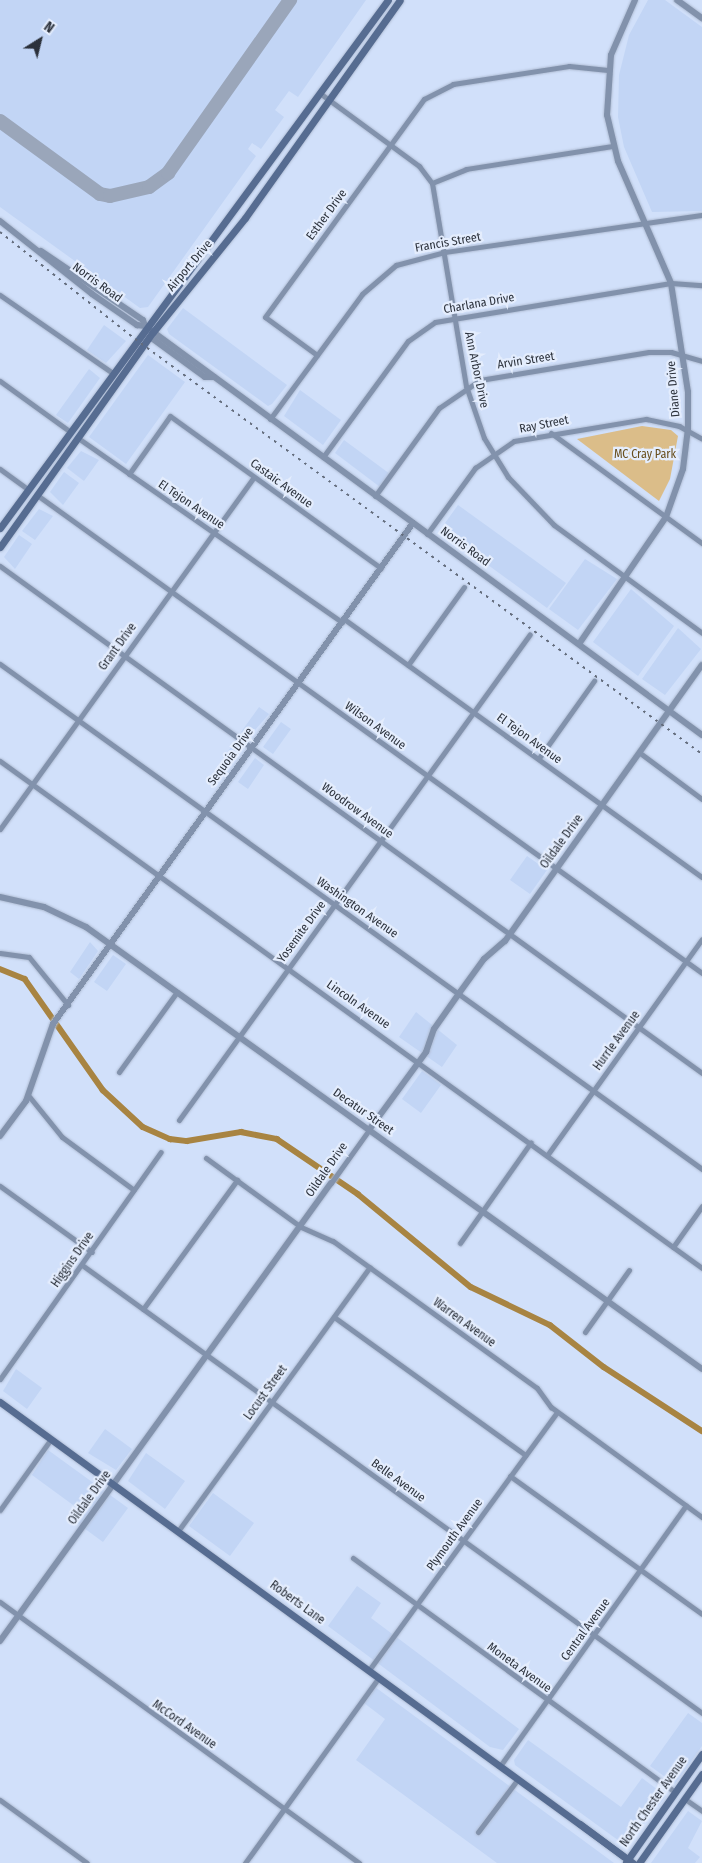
<!DOCTYPE html>
<html>
<head>
<meta charset="utf-8">
<style>
  body { margin:0 }
  #map { position:relative; width:702px; height:1863px; overflow:hidden; background:#d1e0fa; font-family:"Fira Sans Condensed",sans-serif }
  div>[style] { position:absolute }
  [style*='--x'] { left:calc(var(--x)*1px); top:calc(var(--y)*1px); width:calc(var(--w)*1px); rotate:calc(var(--a)*1deg) }
  .built>* { inset:0; background:#c2d5f5 }
  .green>* { inset:0; background:#dbbd89 }
  .canal>* { height:5.5px; margin:-2.75px; padding:0 2.75px; transform-origin:2.75px; border-radius:2.75px; background:#a88442 }
  .taxiway>* { height:14px; margin:-7px; padding:0 7px; transform-origin:7px; border-radius:7px; background:#9aa6ba }
  .roads { filter:drop-shadow(0 0 1px #b0bdd4) drop-shadow(0 0 1px #b0bdd4) }
  .minor>* { height:5px; margin:-2.5px; padding:0 2.5px; transform-origin:2.5px; border-radius:2.5px; background:#8292ac }
  .tertiary>* { height:6px; margin:-3px; padding:0 3px; transform-origin:3px; border-radius:3px; background:#8292ac }
  .secondary>* { height:7px; margin:-3.5px; padding:0 3.5px; transform-origin:3.5px; border-radius:3.5px; background:#566c91 }
  .rail>* { height:2px; margin-top:-1px; transform-origin:0; background:repeating-linear-gradient(90deg,#626b7b 0 2.5px,transparent 0 7.5px) }
  span { translate:-50% -50%; white-space:nowrap; text-align:center; line-height:1.15; -webkit-text-stroke:4.5px #e4edfd; paint-order:stroke }
  .street-label { font-size:12px; color:#2b313b }
  .park-label { font-size:12px; color:#684e1c }
  .north { position:absolute; left:15px; top:15px; width:50px; height:50px; -webkit-text-stroke:4px #e4edfd; paint-order:stroke; rotate:36deg; font-size:14px; font-weight:700; line-height:20px; text-align:center; color:#2b313b }
  .north::after { content:''; display:block; margin:auto; width:18px; height:22px; background:#2b313b; clip-path:polygon(50% 0,100% 100%,50% 72%,0 100%) }
</style>
</head>
<body>
<div id="map">
  <div class="built">
    <i style="clip-path:polygon(0 0,366px 0,298px 97px,289px 91px,275px 110px,284px 117px,261px 149px,252px 143px,248px 149px,256px 156px,148px 307px,140px 308px,0 207px)"></i>
    <i style="clip-path:polygon(648px 0,665px 0,702px 27px,702px 211px,652px 212px,624px 147px,618px 117px,619px 75px,629px 35px)"></i>
    <i style="clip-path:polygon(183px 308px,287px 385px,272px 404px,268px 406px,169px 334px,167px 329px)"></i>
    <i style="clip-path:polygon(104px 325px,126px 341px,106px 363px,87px 350px)"></i>
    <i style="clip-path:polygon(148px 355px,185px 382px,126px 464px,89px 437px)"></i>
    <i style="clip-path:polygon(89px 369px,100px 378px,68px 423px,56px 415px)"></i>
    <i style="clip-path:polygon(300px 390px,341px 420px,323px 445px,284px 416px)"></i>
    <i style="clip-path:polygon(344px 440px,390px 474px,380px 487px,335px 453px)"></i>
    <i style="clip-path:polygon(81px 451px,99px 460px,84px 481px,67px 468px)"></i>
    <i style="clip-path:polygon(64px 472px,79px 483px,63px 505px,50px 492px)"></i>
    <i style="clip-path:polygon(458px 505px,566px 583px,547px 608px,440px 530px)"></i>
    <i style="clip-path:polygon(39px 509px,53px 516px,35px 540px,22px 531px)"></i>
    <i style="clip-path:polygon(19px 535px,32px 544px,15px 569px,4px 557px)"></i>
    <i style="clip-path:polygon(585px 559px,617px 579px,578px 630px,549px 609px)"></i>
    <i style="clip-path:polygon(631px 589px,674px 626px,638px 676px,593px 642px)"></i>
    <i style="clip-path:polygon(678px 628px,701px 649px,665px 695px,642px 679px)"></i>
    <i style="clip-path:polygon(259px 707px,269px 714px,249px 737px,241px 732px)"></i>
    <i style="clip-path:polygon(281px 722px,291px 729px,273px 754px,263px 747px)"></i>
    <i style="clip-path:polygon(234px 743px,241px 752px,226px 773px,217px 767px)"></i>
    <i style="clip-path:polygon(255px 758px,264px 765px,248px 789px,238px 782px)"></i>
    <i style="clip-path:polygon(527px 856px,547px 870px,530px 894px,510px 880px)"></i>
    <i style="clip-path:polygon(90px 942px,98px 951px,79px 979px,70px 972px)"></i>
    <i style="clip-path:polygon(113px 955px,126px 964px,107px 991px,94px 982px)"></i>
    <i style="clip-path:polygon(416px 1012px,457px 1045px,442px 1067px,399px 1037px)"></i>
    <i style="clip-path:polygon(422px 1071px,441px 1085px,421px 1113px,402px 1099px)"></i>
    <i style="clip-path:polygon(16px 1369px,42px 1388px,27px 1409px,3px 1391px)"></i>
    <i style="clip-path:polygon(105px 1429px,132px 1449px,116px 1470px,88px 1453px)"></i>
    <i style="clip-path:polygon(48px 1450px,128px 1508px,103px 1542px,77px 1523px,84px 1513px,32px 1475px)"></i>
    <i style="clip-path:polygon(146px 1453px,185px 1481px,165px 1509px,128px 1481px)"></i>
    <i style="clip-path:polygon(213px 1493px,254px 1523px,230px 1556px,189px 1526px)"></i>
    <i style="clip-path:polygon(357px 1586px,381px 1603px,371px 1618px,519px 1729px,503px 1750px,490px 1747px,328px 1626px)"></i>
    <i style="clip-path:polygon(371px 1684px,614px 1863px,497px 1863px,356px 1760px,385px 1719px,360px 1700px)"></i>
    <i style="clip-path:polygon(688px 1713px,702px 1723px,702px 1746px,675px 1784px,650px 1766px)"></i>
    <i style="clip-path:polygon(528px 1740px,621px 1807px,642px 1778px,666px 1796px,626px 1846px,515px 1765px,514px 1760px)"></i>
    <i style="clip-path:polygon(688px 1811px,702px 1821px,688px 1848px,700px 1857px,695px 1863px,651px 1863px)"></i>
  </div>
  <div class="green">
    <i style="clip-path:polygon(642px 426px,671px 430px,678px 436px,670px 479px,659px 501px,577px 439px)"></i>
  </div>
  <div class="canal">
    <i style="--x:0;--y:969;--w:27;--a:22"></i>
    <i style="--x:25;--y:979;--w:136;--a:54.9"></i>
    <i style="--x:103;--y:1090;--w:54;--a:42.8"></i>
    <i style="--x:143;--y:1127;--w:30;--a:24"></i>
    <i style="--x:170;--y:1139;--w:17;--a:7"></i>
    <i style="--x:187;--y:1141;--w:55;--a:-9.5"></i>
    <i style="--x:241;--y:1132;--w:37;--a:11"></i>
    <i style="--x:277;--y:1139;--w:98;--a:34.2"></i>
    <i style="--x:358;--y:1194;--w:146;--a:39.5"></i>
    <i style="--x:471;--y:1287;--w:88;--a:25.7"></i>
    <i style="--x:550;--y:1325;--w:68;--a:37.9"></i>
    <i style="--x:604;--y:1367;--w:117;--a:33.1"></i>
  </div>
  <div class="taxiway">
    <i style="--x:0;--y:121;--w:124;--a:36.1"></i>
    <i style="--x:100;--y:194;--w:10;--a:11"></i>
    <i style="--x:110;--y:196;--w:40;--a:-13"></i>
    <i style="--x:149;--y:187;--w:24;--a:-36"></i>
    <i style="--x:168;--y:173;--w:212;--a:-54.8"></i>
  </div>
  <div class="roads">
    <div class="minor">
      <i style="--x:321;--y:94;--w:122;--a:36.3"></i>
      <i style="--x:419;--y:166;--w:21;--a:53"></i>
      <i style="--x:432;--y:183;--w:206;--a:80.5"></i>
      <i style="--x:466;--y:386;--w:55;--a:70.9"></i>
      <i style="--x:484;--y:438;--w:46;--a:58.4"></i>
      <i style="--x:508;--y:477;--w:66;--a:46.2"></i>
      <i style="--x:554;--y:525;--w:183;--a:36.1"></i>
      <i style="--x:432;--y:183;--w:37;--a:-22"></i>
      <i style="--x:466;--y:169;--w:149;--a:-8.9"></i>
      <i style="--x:0;--y:295;--w:135;--a:34.7"></i>
      <i style="--x:317;--y:355;--w:64;--a:-143.8"></i>
      <i style="--x:265;--y:317;--w:270;--a:-53.9"></i>
      <i style="--x:424;--y:99;--w:33;--a:-27"></i>
      <i style="--x:453;--y:84;--w:117;--a:-8.8"></i>
      <i style="--x:569;--y:66;--w:39;--a:6"></i>
      <i style="--x:0;--y:381;--w:85;--a:35.9"></i>
      <i style="--x:270;--y:419;--w:155;--a:-53.6"></i>
      <i style="--x:362;--y:294;--w:45;--a:-40.5"></i>
      <i style="--x:396;--y:265;--w:51;--a:-14.9"></i>
      <i style="--x:445;--y:252;--w:260;--a:-8.2"></i>
      <i style="--x:551;--y:433;--w:187;--a:36.1"></i>
      <i style="--x:78;--y:438;--w:322;--a:34.9"></i>
      <i style="--x:323;--y:457;--w:144;--a:-53.8"></i>
      <i style="--x:408;--y:341;--w:33;--a:-35"></i>
      <i style="--x:435;--y:322;--w:239;--a:-9.4"></i>
      <i style="--x:671;--y:283;--w:31;--a:4"></i>
      <i style="--x:0;--y:469;--w:34;--a:36"></i>
      <i style="--x:129;--y:474;--w:71;--a:-54.7"></i>
      <i style="--x:170;--y:416;--w:260;--a:35.8"></i>
      <i style="--x:37;--y:495;--w:819;--a:35.71"></i>
      <i style="--x:375;--y:496;--w:109;--a:-54"></i>
      <i style="--x:439;--y:408;--w:50;--a:-34.3"></i>
      <i style="--x:480;--y:380;--w:171;--a:-9.4"></i>
      <i style="--x:649;--y:352;--w:22;--a:0"></i>
      <i style="--x:671;--y:352;--w:32;--a:16"></i>
      <i style="--x:427;--y:534;--w:82;--a:-54"></i>
      <i style="--x:475;--y:468;--w:47;--a:-34.7"></i>
      <i style="--x:514;--y:441;--w:134;--a:-9.5"></i>
      <i style="--x:646;--y:419;--w:34;--a:12"></i>
      <i style="--x:679;--y:426;--w:26;--a:29"></i>
      <i style="--x:0;--y:566;--w:866;--a:35.84"></i>
      <i style="--x:344;--y:619;--w:441;--a:35.8"></i>
      <i style="--x:0;--y:664;--w:865;--a:35.73"></i>
      <i style="--x:408;--y:665;--w:96;--a:-54.3"></i>
      <i style="--x:640;--y:753;--w:77;--a:36.6"></i>
      <i style="--x:539;--y:758;--w:95;--a:-54.5"></i>
      <i style="--x:0;--y:761;--w:866;--a:35.84"></i>
      <i style="--x:0;--y:829;--w:434;--a:-54.2"></i>
      <i style="--x:0;--y:953;--w:29;--a:8"></i>
      <i style="--x:29;--y:957;--w:62;--a:50.9"></i>
      <i style="--x:119;--y:1072;--w:99;--a:-54.1"></i>
      <i style="--x:28;--y:1095;--w:54;--a:51"></i>
      <i style="--x:62;--y:1137;--w:89;--a:36.4"></i>
      <i style="--x:179;--y:1120;--w:599;--a:-54.16"></i>
      <i style="--x:548;--y:1154;--w:264;--a:-54.4"></i>
      <i style="--x:206;--y:1158;--w:117;--a:36"></i>
      <i style="--x:301;--y:1227;--w:35;--a:24"></i>
      <i style="--x:333;--y:1241;--w:251;--a:35.8"></i>
      <i style="--x:537;--y:1388;--w:24;--a:54"></i>
      <i style="--x:551;--y:1407;--w:187;--a:36.1"></i>
      <i style="--x:331;--y:1183;--w:65;--a:-54.4"></i>
      <i style="--x:0;--y:1186;--w:113;--a:35.7"></i>
      <i style="--x:460;--y:1243;--w:123;--a:-54.9"></i>
      <i style="--x:673;--y:1247;--w:50;--a:-54.7"></i>
      <i style="--x:82;--y:1265;--w:765;--a:35.85"></i>
      <i style="--x:143;--y:1309;--w:160;--a:-53.9"></i>
      <i style="--x:334;--y:1317;--w:236;--a:35.8"></i>
      <i style="--x:585;--y:1332;--w:76;--a:-54.6"></i>
      <i style="--x:0;--y:1379;--w:278;--a:-54.7"></i>
      <i style="--x:510;--y:1476;--w:236;--a:35.7"></i>
      <i style="--x:0;--y:1510;--w:87;--a:-54.3"></i>
      <i style="--x:178;--y:1531;--w:326;--a:-54"></i>
      <i style="--x:353;--y:1558;--w:398;--a:36"></i>
      <i style="--x:0;--y:1602;--w:444;--a:36"></i>
      <i style="--x:369;--y:1670;--w:319;--a:-53.9"></i>
      <i style="--x:500;--y:1766;--w:320;--a:-54.5"></i>
      <i style="--x:685;--y:1799;--w:21;--a:35"></i>
      <i style="--x:0;--y:1800;--w:107;--a:35.9"></i>
      <i style="--x:478;--y:1832;--w:66;--a:-53"></i>
      <i style="--x:245;--y:1863;--w:229;--a:-54.2"></i>
    </div>
    <div class="tertiary">
      <i style="--x:677;--y:0;--w:31;--a:36"></i>
      <i style="--x:0;--y:221;--w:117;--a:38.4"></i>
      <i style="--x:92;--y:294;--w:55;--a:34.6"></i>
      <i style="--x:137;--y:325;--w:8;--a:7"></i>
      <i style="--x:41;--y:251;--w:123;--a:34.1"></i>
      <i style="--x:143;--y:320;--w:6;--a:72"></i>
      <i style="--x:145;--y:326;--w:691;--a:36.29"></i>
      <i style="--x:153;--y:332;--w:7;--a:90"></i>
      <i style="--x:153;--y:339;--w:64;--a:36.2"></i>
      <i style="--x:205;--y:377;--w:9;--a:0"></i>
      <i style="--x:579;--y:644;--w:154;--a:-55.6"></i>
      <i style="--x:666;--y:517;--w:51;--a:-70.5"></i>
      <i style="--x:683;--y:469;--w:39;--a:-83"></i>
      <i style="--x:688;--y:430;--w:38;--a:-90"></i>
      <i style="--x:688;--y:392;--w:110;--a:-98.9"></i>
      <i style="--x:671;--y:283;--w:133;--a:-113.5"></i>
      <i style="--x:618;--y:161;--w:47;--a:-103.4"></i>
      <i style="--x:607;--y:115;--w:60;--a:-86.2"></i>
      <i style="--x:611;--y:55;--w:60;--a:-66.4"></i>
      <i style="--x:0;--y:897;--w:45;--a:12.8"></i>
      <i style="--x:44;--y:907;--w:47;--a:25.5"></i>
      <i style="--x:86;--y:927;--w:758;--a:35.66"></i>
      <i style="--x:369;--y:1130;--w:97;--a:-53.8"></i>
      <i style="--x:426;--y:1052;--w:24;--a:-71"></i>
      <i style="--x:434;--y:1029;--w:45;--a:-54.9"></i>
      <i style="--x:460;--y:992;--w:41;--a:-54"></i>
      <i style="--x:484;--y:959;--w:28;--a:-41"></i>
      <i style="--x:505;--y:941;--w:339;--a:-54.5"></i>
      <i style="--x:0;--y:1136;--w:44;--a:-53.4"></i>
      <i style="--x:26;--y:1101;--w:82;--a:-70.7"></i>
      <i style="--x:53;--y:1024;--w:617;--a:-54.3"></i>
      <i style="--x:0;--y:1641;--w:565;--a:-54.14"></i>
    </div>
    <div class="secondary">
      <i style="--x:0;--y:528;--w:655;--a:-53.69"></i>
      <i style="--x:0;--y:547;--w:264;--a:-54.6"></i>
      <i style="--x:153;--y:332;--w:146;--a:-51.1"></i>
      <i style="--x:245;--y:218;--w:267;--a:-54.6"></i>
      <i style="--x:0;--y:1402;--w:783;--a:36.07"></i>
      <i style="--x:580;--y:1824;--w:54;--a:36.7"></i>
      <i style="--x:626;--y:1862;--w:132;--a:-54.9"></i>
      <i style="--x:639;--y:1863;--w:109;--a:-54.7"></i>
    </div>
  </div>
  <div class="rail">
    <i style="--x:0;--y:232;--w:172;--a:38.4"></i>
    <i style="--x:135;--y:339;--w:703;--a:36.2"></i>
  </div>
  <div class="street-label">
    <span style="left:327px;top:215px;rotate:-54deg">Esther Drive</span>
    <span style="left:448px;top:243px;rotate:-10deg">Francis Street</span>
    <span style="left:190px;top:266px;rotate:-50deg">Airport Drive</span>
    <span style="left:97px;top:283px;rotate:36deg">Norris Road</span>
    <span style="left:479px;top:304px;rotate:-10deg">Charlana Drive</span>
    <span style="left:526px;top:361px;rotate:-9deg">Arvin Street</span>
    <span style="left:476px;top:370px;rotate:78deg">Ann Arbor Drive</span>
    <span style="left:674px;top:389px;rotate:-95deg">Diane Drive</span>
    <span style="left:544px;top:425px;rotate:-11deg">Ray Street</span>
    <span style="left:281px;top:484px;rotate:36deg">Castaic Avenue</span>
    <span style="left:191px;top:505px;rotate:34deg">El Tejon Avenue</span>
    <span style="left:465px;top:547px;rotate:36deg">Norris Road</span>
    <span style="left:118px;top:647px;rotate:-54deg">Grant Drive</span>
    <span style="left:375px;top:726px;rotate:36deg">Wilson Avenue</span>
    <span style="left:529px;top:739px;rotate:36deg">El Tejon Avenue</span>
    <span style="left:231px;top:757px;rotate:-54deg">Sequoia Drive</span>
    <span style="left:357px;top:811px;rotate:36deg">Woodrow Avenue</span>
    <span style="left:562px;top:842px;rotate:-54deg">Oildale Drive</span>
    <span style="left:357px;top:908px;rotate:35deg">Washington Avenue</span>
    <span style="left:302px;top:932px;rotate:-54deg">Yosemite Drive</span>
    <span style="left:358px;top:1005px;rotate:35deg">Lincoln Avenue</span>
    <span style="left:617px;top:1041px;rotate:-54deg">Hurrle Avenue</span>
    <span style="left:363px;top:1112px;rotate:35deg">Decatur Street</span>
    <span style="left:327px;top:1170px;rotate:-55deg">Oildale Drive</span>
    <span style="left:73px;top:1260px;rotate:-55deg">Higgins Drive</span>
    <span style="left:464px;top:1323px;rotate:36deg">Warren Avenue</span>
    <span style="left:266px;top:1393px;rotate:-54deg">Locust Street</span>
    <span style="left:398px;top:1481px;rotate:36deg">Belle Avenue</span>
    <span style="left:90px;top:1498px;rotate:-54deg">Oildale Drive</span>
    <span style="left:455px;top:1535px;rotate:-54deg">Plymouth Avenue</span>
    <span style="left:297px;top:1603px;rotate:36deg">Roberts Lane</span>
    <span style="left:586px;top:1630px;rotate:-54deg">Central Avenue</span>
    <span style="left:519px;top:1668px;rotate:36deg">Moneta Avenue</span>
    <span style="left:184px;top:1725px;rotate:35deg">McCord Avenue</span>
    <span style="left:654px;top:1802px;rotate:-55deg">North Chester Avenue</span>
  </div>
  <div class="park-label">
    <span style="left:645px;top:455px">MC Cray Park</span>
  </div>
  <div class="north">N</div>
</div>
</body>
</html>
